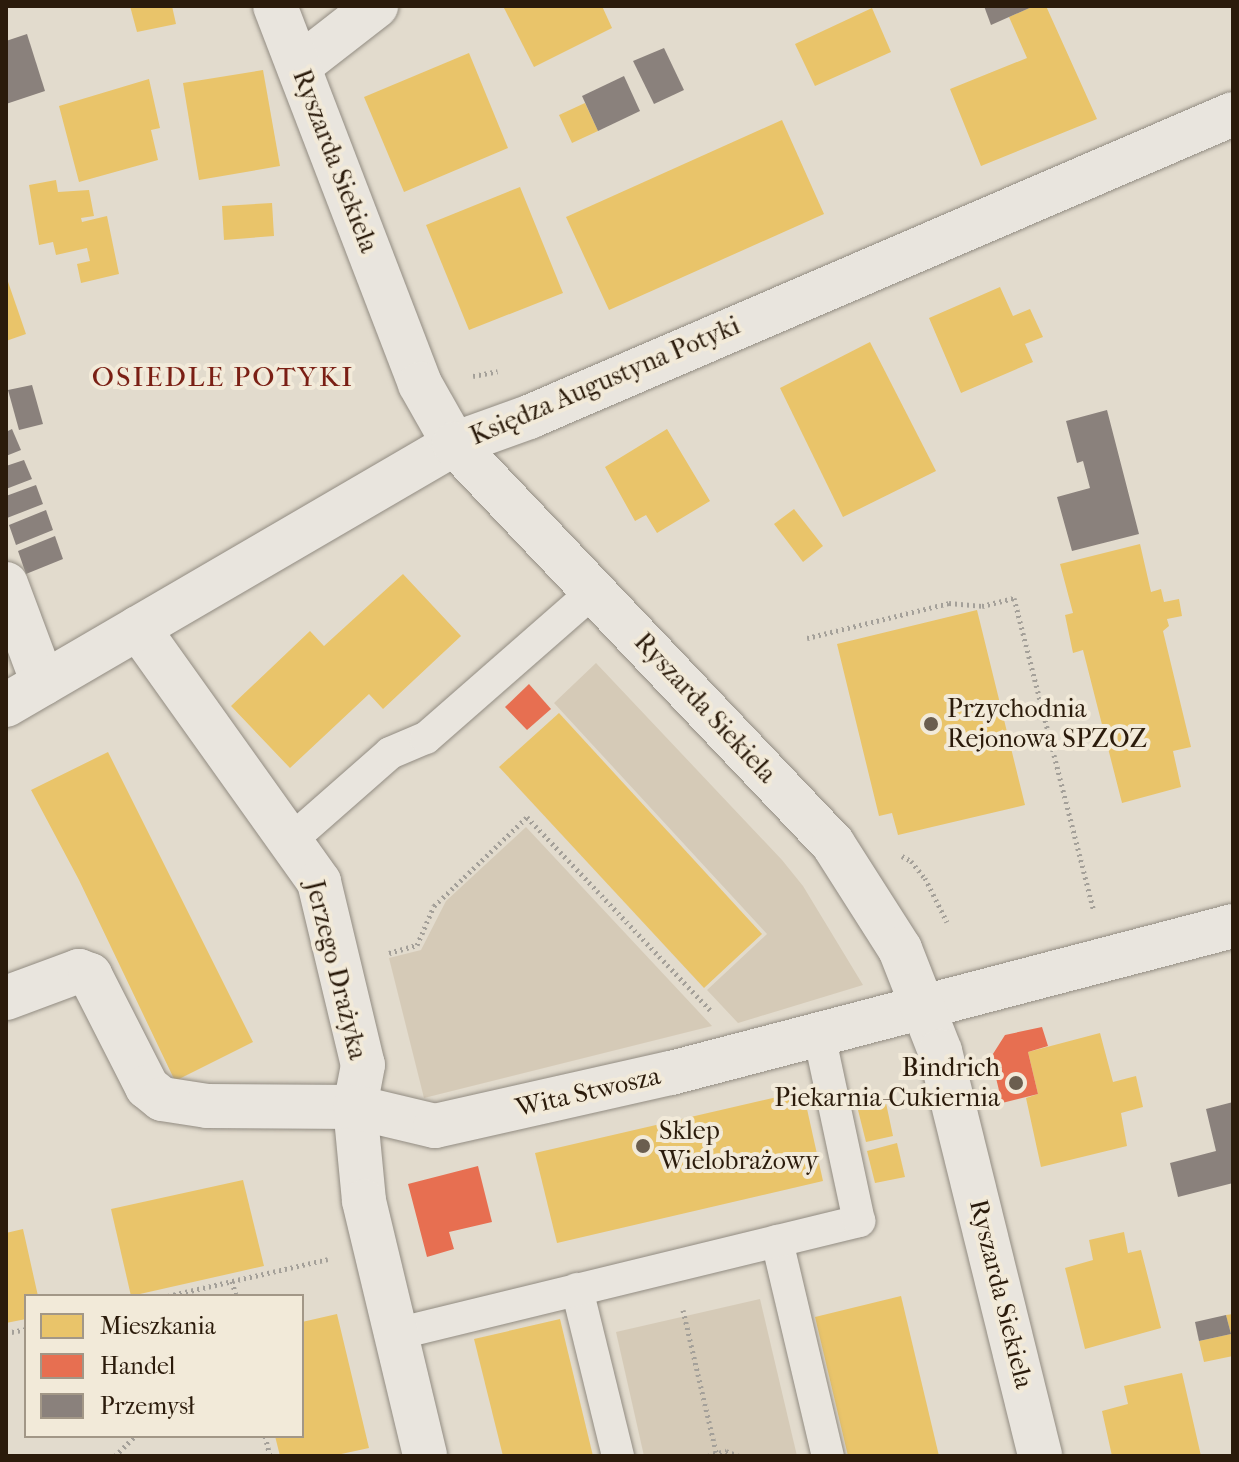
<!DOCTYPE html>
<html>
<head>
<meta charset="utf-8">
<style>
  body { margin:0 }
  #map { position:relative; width:1239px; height:1462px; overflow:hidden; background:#e2dbcd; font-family:"IM FELL French Canon",serif }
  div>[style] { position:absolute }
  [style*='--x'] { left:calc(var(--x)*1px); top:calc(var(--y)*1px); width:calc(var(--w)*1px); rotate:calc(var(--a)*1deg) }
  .green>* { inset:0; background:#d5cab7 }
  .homes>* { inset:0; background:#e9c46a }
  .shops>* { inset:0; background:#e76f51 }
  .industry>* { inset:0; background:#8a817c }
  .path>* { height:5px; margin-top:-2.5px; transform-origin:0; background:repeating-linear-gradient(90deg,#a4a099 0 2px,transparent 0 6px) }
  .roads { filter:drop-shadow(0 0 2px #928c82) drop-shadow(0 0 2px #928c82) }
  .service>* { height:32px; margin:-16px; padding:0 16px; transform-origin:16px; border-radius:16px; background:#e9e5de }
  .minor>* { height:44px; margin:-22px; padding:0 22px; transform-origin:22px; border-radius:22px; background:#e9e5de }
  .tertiary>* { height:44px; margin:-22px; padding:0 22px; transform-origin:22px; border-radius:22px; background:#e9e5de }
  .dots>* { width:22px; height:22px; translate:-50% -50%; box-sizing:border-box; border:4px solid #f2ead9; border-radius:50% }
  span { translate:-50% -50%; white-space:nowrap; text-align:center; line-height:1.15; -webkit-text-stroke:8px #f2ead9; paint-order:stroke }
  .street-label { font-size:26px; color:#2b1b0b }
  .poi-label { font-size:26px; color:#2b1b0b }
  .left { translate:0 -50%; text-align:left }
  .right { translate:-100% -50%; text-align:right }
  .neighbourhood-label { font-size:28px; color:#7a1f14; letter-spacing:2px }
  .frame { position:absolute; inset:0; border:8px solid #2b1b0b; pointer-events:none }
  .legend { position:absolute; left:24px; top:1294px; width:280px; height:144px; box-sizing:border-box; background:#f2ead9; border:2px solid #a29787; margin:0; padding:10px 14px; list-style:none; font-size:24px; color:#2b1b0b }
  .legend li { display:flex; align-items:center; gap:16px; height:40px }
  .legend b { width:40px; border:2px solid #a29787 }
</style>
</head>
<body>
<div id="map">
  <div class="green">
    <i style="clip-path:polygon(596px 663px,782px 860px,803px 886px,863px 985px,738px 1023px,707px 990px,767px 934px,554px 703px)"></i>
    <i style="clip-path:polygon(526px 827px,712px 1026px,424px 1098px,389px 958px,421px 950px,446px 901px)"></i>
    <i style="clip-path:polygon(760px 1299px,797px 1456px,644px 1456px,616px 1332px)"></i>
  </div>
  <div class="homes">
    <i style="clip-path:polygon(130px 6px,172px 6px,176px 24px,137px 32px)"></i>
    <i style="clip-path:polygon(503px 6px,602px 6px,612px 28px,534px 67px)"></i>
    <i style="clip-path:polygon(1034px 6px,1046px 6px,1097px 119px,981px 166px,950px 89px,1027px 58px,1009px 17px)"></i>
    <i style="clip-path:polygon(872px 8px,891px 52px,815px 86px,795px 44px)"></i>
    <i style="clip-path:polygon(469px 53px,508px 148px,404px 192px,364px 97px)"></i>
    <i style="clip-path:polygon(263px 70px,280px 166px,199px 180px,183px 83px)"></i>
    <i style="clip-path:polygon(149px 79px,160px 128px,151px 130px,158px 160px,79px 182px,59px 106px)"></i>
    <i style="clip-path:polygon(585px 103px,598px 131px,572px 143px,559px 115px)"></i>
    <i style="clip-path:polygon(782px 120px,824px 214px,609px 310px,566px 217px)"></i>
    <i style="clip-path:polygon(56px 180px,58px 192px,89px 190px,94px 216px,81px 218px,82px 222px,107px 216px,119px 274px,81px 283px,77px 264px,90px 261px,87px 248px,56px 255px,53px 242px,39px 245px,29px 185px)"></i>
    <i style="clip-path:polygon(520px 187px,563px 293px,469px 330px,426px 225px)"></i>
    <i style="clip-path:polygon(272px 203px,274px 236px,224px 240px,222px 206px)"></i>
    <i style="clip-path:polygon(6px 276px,26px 334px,6px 341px)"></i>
    <i style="clip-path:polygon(1000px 287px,1013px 316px,1030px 309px,1043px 337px,1025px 344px,1033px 362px,961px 393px,929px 318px)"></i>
    <i style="clip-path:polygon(870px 342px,936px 471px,843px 517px,780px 388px)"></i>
    <i style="clip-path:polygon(667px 429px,710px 501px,657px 533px,646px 515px,635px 521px,605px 467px)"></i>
    <i style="clip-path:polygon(794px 509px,823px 546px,803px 562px,774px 524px)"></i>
    <i style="clip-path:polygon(1140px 544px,1151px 592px,1161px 589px,1164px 602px,1179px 599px,1182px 616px,1167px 619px,1169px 626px,1163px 631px,1191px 747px,1173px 751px,1181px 787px,1122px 803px,1083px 650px,1073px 653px,1065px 615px,1073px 613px,1060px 564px)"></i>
    <i style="clip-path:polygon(403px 574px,461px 636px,383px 709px,369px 694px,290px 768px,231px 706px,310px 631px,324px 646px)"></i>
    <i style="clip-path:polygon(977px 610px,1025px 805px,898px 835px,892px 813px,879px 816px,837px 644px)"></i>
    <i style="clip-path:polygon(559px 713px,762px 934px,704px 988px,499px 767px)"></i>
    <i style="clip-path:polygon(108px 752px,253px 1042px,175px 1081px,79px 880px,31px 790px)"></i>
    <i style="clip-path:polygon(1100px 1033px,1113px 1082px,1136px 1076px,1143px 1107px,1121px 1113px,1127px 1146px,1041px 1167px,1026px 1098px,1038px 1094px,1028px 1052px)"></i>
    <i style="clip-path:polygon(803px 1091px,823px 1181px,557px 1243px,535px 1153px)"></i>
    <i style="clip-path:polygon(886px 1103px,893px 1136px,866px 1142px,858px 1110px)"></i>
    <i style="clip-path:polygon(897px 1143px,905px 1177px,875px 1183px,867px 1151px)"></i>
    <i style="clip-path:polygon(243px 1180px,264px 1266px,131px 1296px,111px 1209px)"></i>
    <i style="clip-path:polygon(23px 1229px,38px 1296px,26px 1296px,26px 1319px,6px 1323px,6px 1233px)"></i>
    <i style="clip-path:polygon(1124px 1232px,1128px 1253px,1141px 1250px,1161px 1328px,1085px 1349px,1065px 1268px,1093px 1260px,1089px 1240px)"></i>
    <i style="clip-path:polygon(901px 1296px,939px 1456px,848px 1456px,815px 1317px)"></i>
    <i style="clip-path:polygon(337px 1314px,369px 1448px,332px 1456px,280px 1456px,275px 1436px,302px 1436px,302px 1322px)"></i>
    <i style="clip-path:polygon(1233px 1314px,1233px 1356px,1204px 1362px,1199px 1341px,1231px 1334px,1226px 1315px)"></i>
    <i style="clip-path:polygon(560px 1319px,593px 1456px,503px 1456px,474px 1339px)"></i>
    <i style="clip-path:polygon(1182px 1373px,1201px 1456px,1112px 1456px,1102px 1411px,1128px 1404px,1124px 1386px)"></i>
  </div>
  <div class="shops">
    <i style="clip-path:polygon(529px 684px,551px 709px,527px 730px,505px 707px)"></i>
    <i style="clip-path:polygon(1042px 1027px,1048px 1046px,1028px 1052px,1038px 1094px,1002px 1103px,991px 1057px,1005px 1035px)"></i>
    <i style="clip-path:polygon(478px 1166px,492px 1222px,449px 1232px,454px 1249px,427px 1257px,408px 1184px)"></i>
  </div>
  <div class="industry">
    <i style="clip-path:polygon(984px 6px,1034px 6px,991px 25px)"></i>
    <i style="clip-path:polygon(27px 34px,45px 91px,6px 104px,6px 41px)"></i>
    <i style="clip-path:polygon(664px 48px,684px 90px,654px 104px,633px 61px)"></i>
    <i style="clip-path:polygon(624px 76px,640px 111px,598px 131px,582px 96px)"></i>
    <i style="clip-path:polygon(32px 385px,43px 424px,19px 430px,8px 390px)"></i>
    <i style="clip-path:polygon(1107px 410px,1139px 534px,1072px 551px,1057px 497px,1090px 488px,1083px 461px,1077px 463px,1066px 421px)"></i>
    <i style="clip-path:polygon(12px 429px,21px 450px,6px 456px,6px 432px)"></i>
    <i style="clip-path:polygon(24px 460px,32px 479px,6px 489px,6px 466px)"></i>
    <i style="clip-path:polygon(36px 485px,43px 504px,7px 518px,6px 496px)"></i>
    <i style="clip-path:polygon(46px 510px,53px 530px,16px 545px,9px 525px)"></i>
    <i style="clip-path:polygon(55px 536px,63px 559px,26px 574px,18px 551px)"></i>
    <i style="clip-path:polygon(1233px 1102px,1233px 1183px,1178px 1197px,1170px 1163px,1216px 1151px,1206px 1109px)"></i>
    <i style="clip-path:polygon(1226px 1315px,1231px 1334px,1199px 1341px,1195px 1322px)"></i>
  </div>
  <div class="path">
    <i style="--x:473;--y:376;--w:25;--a:-11"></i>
    <i style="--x:807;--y:638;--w:146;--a:-13.8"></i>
    <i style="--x:949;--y:603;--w:33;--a:5"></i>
    <i style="--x:982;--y:606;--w:33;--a:-14"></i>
    <i style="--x:1014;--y:598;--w:323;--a:75.7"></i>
    <i style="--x:902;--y:856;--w:10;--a:29"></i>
    <i style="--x:911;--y:861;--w:22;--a:51"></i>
    <i style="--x:925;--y:878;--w:49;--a:63.4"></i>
    <i style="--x:389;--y:953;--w:29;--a:-16"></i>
    <i style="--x:417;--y:945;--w:43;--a:-66.4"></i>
    <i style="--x:434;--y:906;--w:129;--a:-43.7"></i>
    <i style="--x:527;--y:817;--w:266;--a:46.5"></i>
    <i style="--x:232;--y:1281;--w:16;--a:75"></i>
    <i style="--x:168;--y:1296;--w:164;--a:-13"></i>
    <i style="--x:683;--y:1310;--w:146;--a:76.9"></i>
    <i style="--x:6;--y:1333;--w:20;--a:-11"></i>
    <i style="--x:265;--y:1436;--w:21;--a:76"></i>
    <i style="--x:115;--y:1456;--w:28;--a:-45"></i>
    <i style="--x:708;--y:1456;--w:19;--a:-16"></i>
    <i style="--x:726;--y:1451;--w:14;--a:21"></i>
  </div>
  <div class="roads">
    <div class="service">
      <i style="--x:290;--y:841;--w:133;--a:-41.3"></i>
      <i style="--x:390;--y:753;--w:39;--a:-23"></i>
      <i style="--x:426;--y:738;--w:225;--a:-41.2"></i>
      <i style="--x:777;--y:1241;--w:221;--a:76.7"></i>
      <i style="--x:577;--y:1289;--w:172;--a:76.2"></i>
      <i style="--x:396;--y:1334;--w:477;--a:-13.7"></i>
      <i style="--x:859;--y:1221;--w:191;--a:-102.1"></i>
    </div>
    <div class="minor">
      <i style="--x:299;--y:66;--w:98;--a:-37.9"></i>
      <i style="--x:6;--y:584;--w:106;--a:69.5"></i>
      <i style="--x:138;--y:628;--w:312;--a:54.5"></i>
      <i style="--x:319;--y:882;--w:188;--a:76.5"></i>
      <i style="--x:363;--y:1065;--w:43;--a:100.8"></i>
      <i style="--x:355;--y:1107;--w:94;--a:84.5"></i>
      <i style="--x:364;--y:1201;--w:262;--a:76.5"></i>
      <i style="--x:6;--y:705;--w:518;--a:-30.22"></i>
      <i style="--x:454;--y:444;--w:80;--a:-19.8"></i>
      <i style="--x:529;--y:417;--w:766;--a:-23.29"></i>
      <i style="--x:6;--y:998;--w:78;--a:-20.3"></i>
      <i style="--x:79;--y:971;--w:12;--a:20"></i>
      <i style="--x:90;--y:975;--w:126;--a:63"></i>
      <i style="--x:147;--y:1087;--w:19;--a:39"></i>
      <i style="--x:162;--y:1099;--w:46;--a:8.8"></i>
      <i style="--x:207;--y:1106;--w:148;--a:0.4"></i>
      <i style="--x:355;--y:1107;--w:82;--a:13.4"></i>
      <i style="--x:435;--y:1126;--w:242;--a:-12.7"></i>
      <i style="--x:671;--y:1073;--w:581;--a:-14.66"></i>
    </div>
    <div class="tertiary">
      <i style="--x:275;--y:6;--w:405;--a:69"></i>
      <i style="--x:420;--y:384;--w:69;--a:60.5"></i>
      <i style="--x:454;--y:444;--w:551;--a:46.54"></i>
      <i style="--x:833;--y:844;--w:125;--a:57.5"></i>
      <i style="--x:900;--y:949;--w:110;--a:68.6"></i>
      <i style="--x:940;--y:1051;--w:417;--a:76.1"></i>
    </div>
  </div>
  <div class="dots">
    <i style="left:931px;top:724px;background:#6b5e4f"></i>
    <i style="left:1016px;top:1083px;background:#6b5e4f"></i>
    <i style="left:643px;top:1146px;background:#6b5e4f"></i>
  </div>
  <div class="street-label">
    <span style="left:335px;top:161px;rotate:69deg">Ryszarda Siekiela</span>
    <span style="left:605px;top:381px;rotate:-23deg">Księdza Augustyna Potyki</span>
    <span style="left:705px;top:708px;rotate:47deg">Ryszarda Siekiela</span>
    <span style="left:336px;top:970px;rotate:76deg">Jerzego Drażyka</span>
    <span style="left:588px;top:1092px;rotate:-13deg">Wita Stwosza</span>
    <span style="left:1001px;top:1294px;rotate:76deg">Ryszarda Siekiela</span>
  </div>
  <div class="poi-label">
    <span class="left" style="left:947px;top:724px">Przychodnia<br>Rejonowa SPZOZ</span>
    <span class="right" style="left:1000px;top:1083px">Bindrich<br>Piekarnia-Cukiernia</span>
    <span class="left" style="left:659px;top:1146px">Sklep<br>Wielobrażowy</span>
  </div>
  <div class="neighbourhood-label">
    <span style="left:223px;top:377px">OSIEDLE POTYKI</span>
  </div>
  <div class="frame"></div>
  <ul class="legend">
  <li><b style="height:22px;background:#e9c46a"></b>Mieszkania</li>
  <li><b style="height:22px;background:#e76f51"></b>Handel</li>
  <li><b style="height:22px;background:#8a817c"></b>Przemysł</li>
  </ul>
</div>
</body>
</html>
